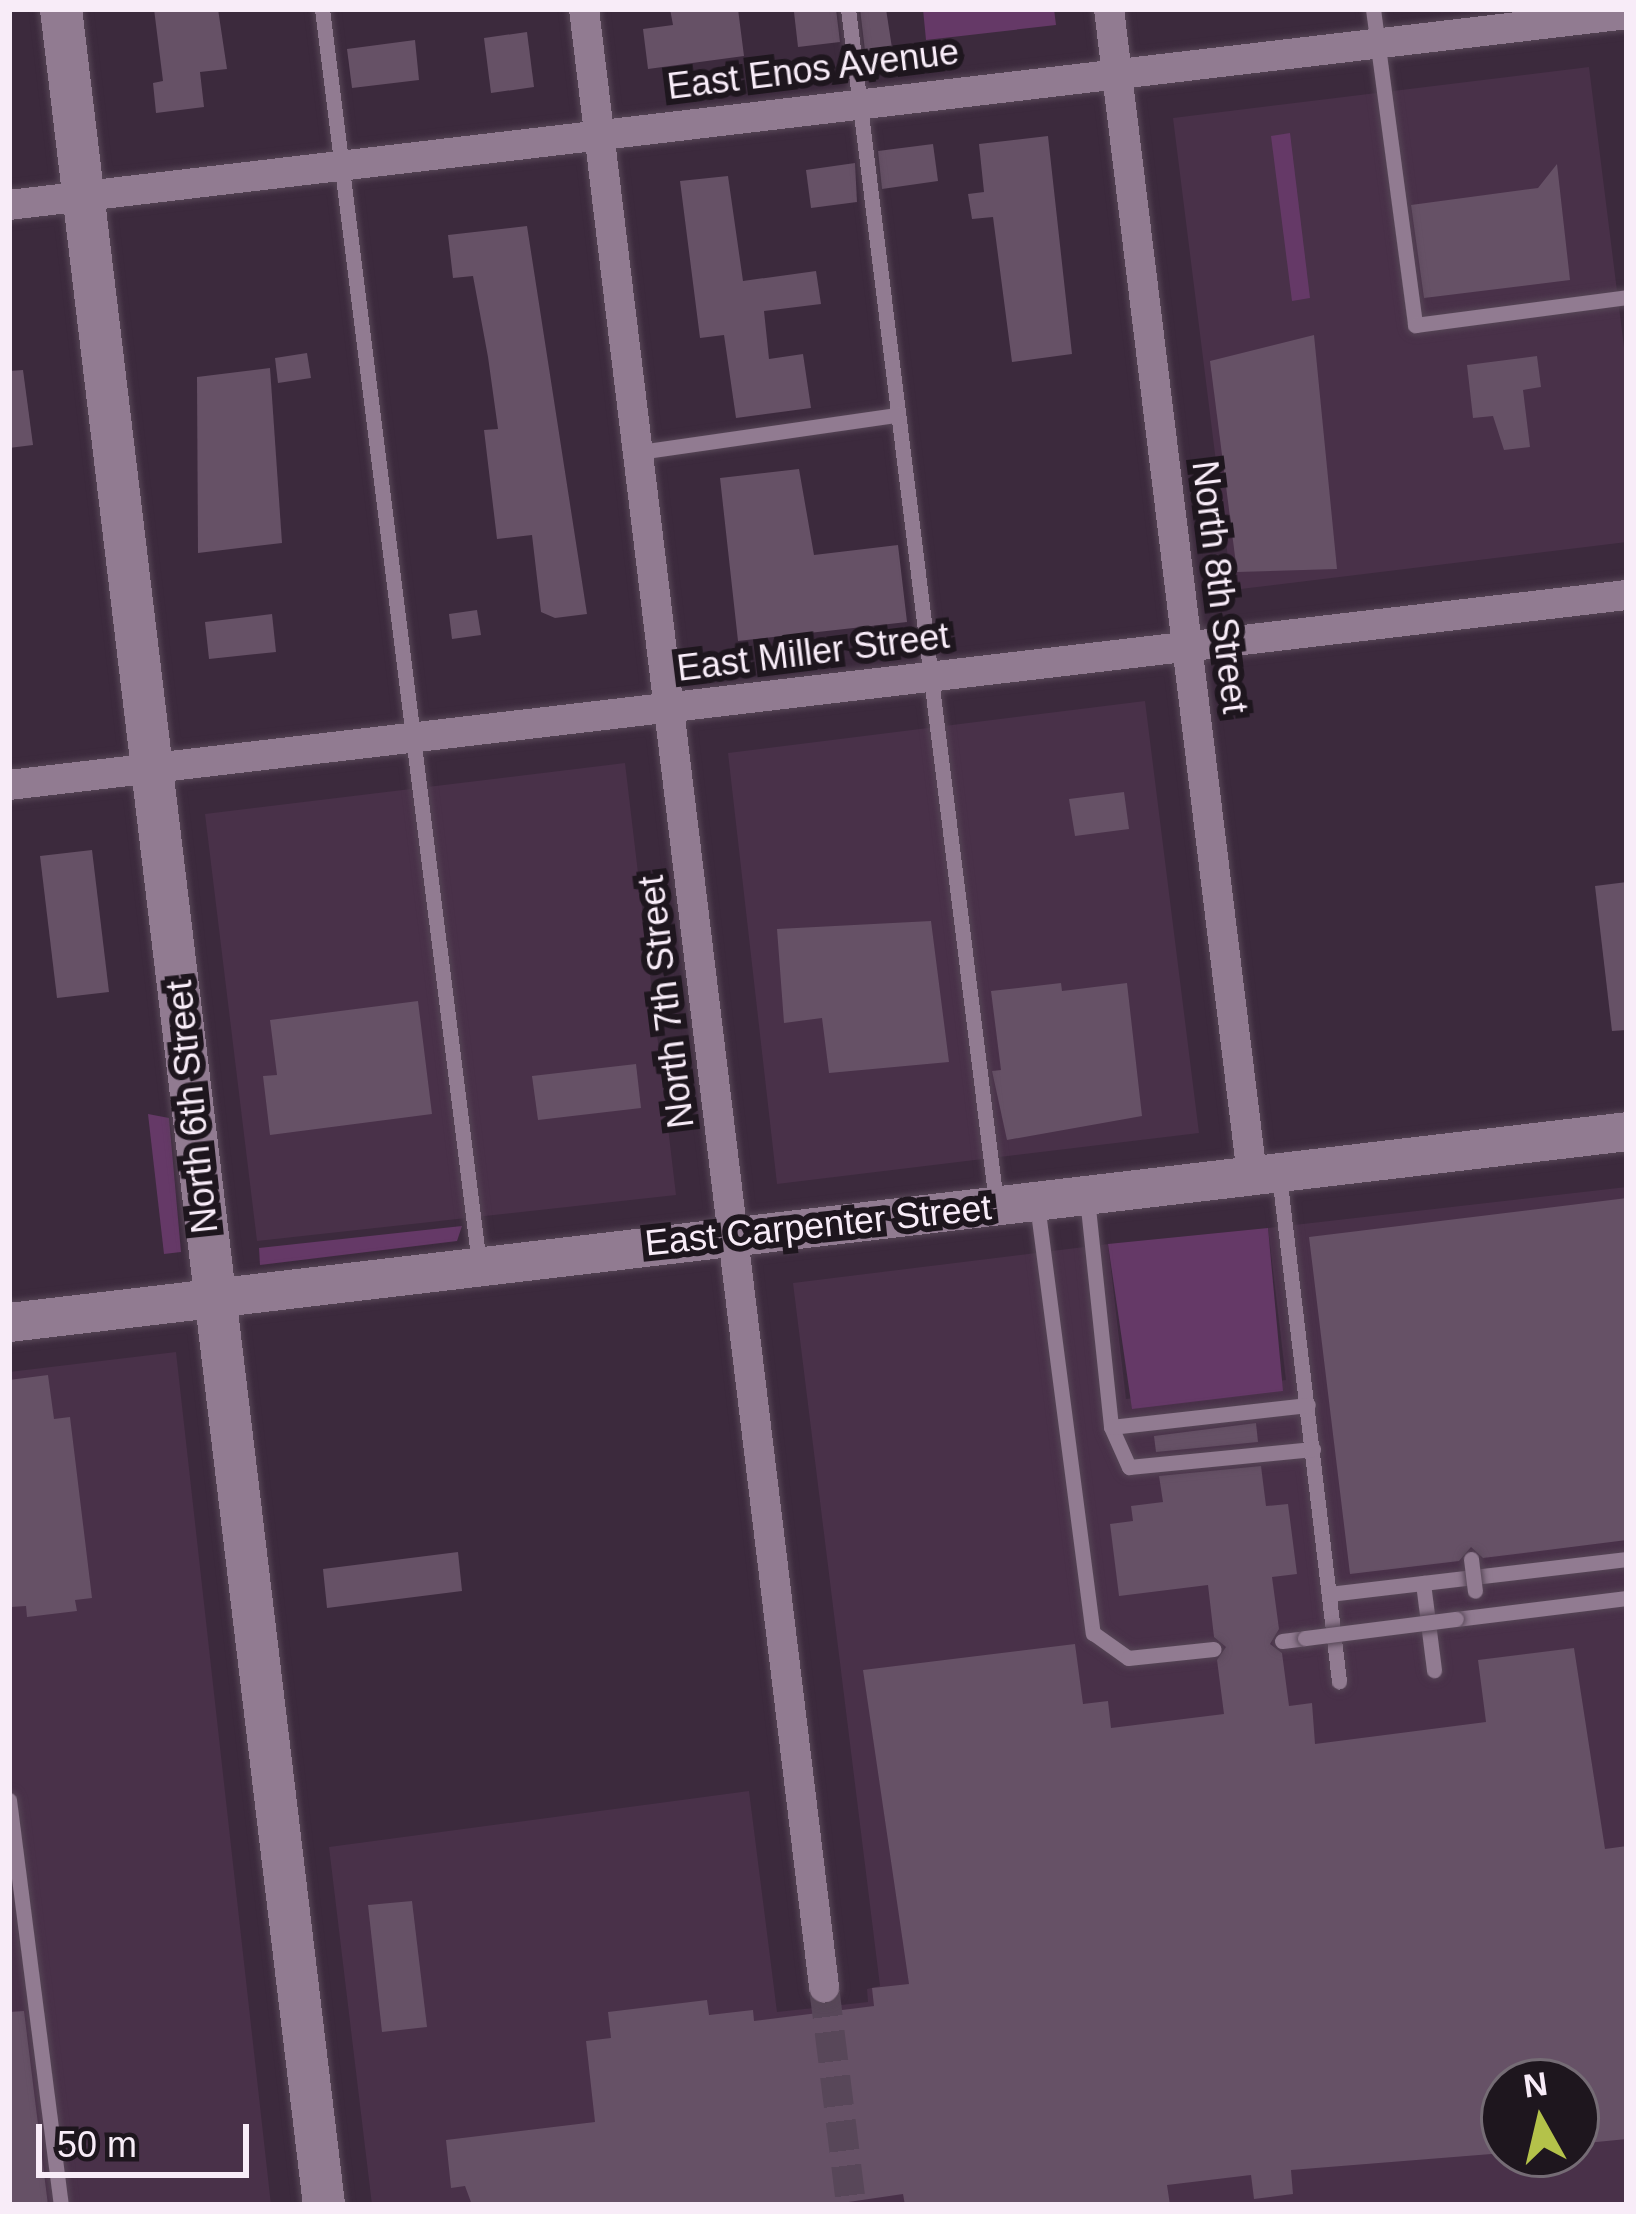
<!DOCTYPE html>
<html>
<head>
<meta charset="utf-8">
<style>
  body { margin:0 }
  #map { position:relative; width:1636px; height:2214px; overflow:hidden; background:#3c2a3d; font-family:Helvetica,sans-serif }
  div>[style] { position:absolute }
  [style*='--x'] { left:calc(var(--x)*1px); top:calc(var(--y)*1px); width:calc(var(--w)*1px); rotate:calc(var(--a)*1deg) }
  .built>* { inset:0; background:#493149 }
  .green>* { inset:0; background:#653967 }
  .building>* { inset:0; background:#665166 }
  .minor-tunnel>* { height:30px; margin-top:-15px; transform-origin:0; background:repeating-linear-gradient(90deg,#584759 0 30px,transparent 0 45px) }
  .roads { filter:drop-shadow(0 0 3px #564656) drop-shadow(0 0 3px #564656) }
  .service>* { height:15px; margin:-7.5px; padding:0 7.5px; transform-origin:7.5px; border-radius:7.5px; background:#917b91 }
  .minor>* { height:30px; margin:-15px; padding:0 15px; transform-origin:15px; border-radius:15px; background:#917b91 }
  .tertiary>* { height:39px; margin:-19.5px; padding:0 19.5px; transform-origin:19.5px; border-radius:19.5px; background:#917b91 }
  .secondary>* { height:42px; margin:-21px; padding:0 21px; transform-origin:21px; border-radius:21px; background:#917b91 }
  .bridges { filter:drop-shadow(0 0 3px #564656) drop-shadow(0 0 3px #564656) }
  .service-bridge>* { height:15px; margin:-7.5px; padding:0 7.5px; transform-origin:7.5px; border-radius:7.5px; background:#917b91 }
  span { translate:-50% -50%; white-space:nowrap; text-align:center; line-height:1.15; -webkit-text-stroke:12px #1e161e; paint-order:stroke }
  .street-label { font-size:36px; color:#f8ecf8 }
  .frame { position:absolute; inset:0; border:12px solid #f8ecf8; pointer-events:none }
  .north { position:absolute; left:1480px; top:2058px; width:120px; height:120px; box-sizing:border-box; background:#1e161e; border:3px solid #756c75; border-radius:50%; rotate:352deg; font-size:33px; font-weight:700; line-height:48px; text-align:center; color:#f8ecf8 }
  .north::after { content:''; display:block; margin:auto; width:42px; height:54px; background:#b4c24a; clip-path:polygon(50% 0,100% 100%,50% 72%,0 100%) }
  .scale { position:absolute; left:36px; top:2124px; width:213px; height:54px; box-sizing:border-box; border:6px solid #f8ecf8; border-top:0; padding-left:15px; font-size:36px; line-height:42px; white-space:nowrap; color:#f8ecf8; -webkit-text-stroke:9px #1e161e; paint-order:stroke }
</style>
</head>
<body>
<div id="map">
  <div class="built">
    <i style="clip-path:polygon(1589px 67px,1627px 371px,1627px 542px,1232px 590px,1173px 118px)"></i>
    <i style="clip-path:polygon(1145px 701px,1199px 1133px,777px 1184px,728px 753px)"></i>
    <i style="clip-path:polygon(625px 763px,676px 1195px,257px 1241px,205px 814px)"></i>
    <i style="clip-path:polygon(evenodd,1627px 1187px,1627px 2205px,372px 2205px,329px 1847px,749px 1791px,777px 2012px,868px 2002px,867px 1989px,880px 1986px,793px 1283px,1108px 1244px,1126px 1399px,1286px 1380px,1268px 1228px,1627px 1187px,1504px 2082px,1576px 2082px,1576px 2154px,1504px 2154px,1504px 2082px)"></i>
    <i style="clip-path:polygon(176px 1352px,271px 2205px,9px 2205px,9px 1372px)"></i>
  </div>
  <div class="green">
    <i style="clip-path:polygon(923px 9px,1054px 9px,1056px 25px,926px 40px)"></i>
    <i style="clip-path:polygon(1290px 133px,1310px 298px,1292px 301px,1271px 136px)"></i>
    <i style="clip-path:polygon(148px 1114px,169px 1118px,181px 1252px,164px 1254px)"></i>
    <i style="clip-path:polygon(462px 1226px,457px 1241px,260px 1265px,259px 1248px)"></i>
    <i style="clip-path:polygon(1268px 1228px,1283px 1391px,1132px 1409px,1108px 1244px)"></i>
  </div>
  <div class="building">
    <i style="clip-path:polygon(154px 9px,218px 9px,227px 69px,200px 72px,204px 107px,156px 113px,153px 83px,163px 81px)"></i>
    <i style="clip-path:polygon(670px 9px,738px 9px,744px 56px,648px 69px,643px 29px,673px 25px)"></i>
    <i style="clip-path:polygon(822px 9px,836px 9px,840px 42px,798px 47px,794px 12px)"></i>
    <i style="clip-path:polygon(860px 9px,886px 9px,892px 48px,865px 51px)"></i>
    <i style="clip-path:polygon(527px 32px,534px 87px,491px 93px,484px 38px)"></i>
    <i style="clip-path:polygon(415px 40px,419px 80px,352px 88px,347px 49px)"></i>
    <i style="clip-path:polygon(1048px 136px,1072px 354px,1012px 362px,993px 217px,972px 219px,968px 194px,984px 192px,979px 144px)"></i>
    <i style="clip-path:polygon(933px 144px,938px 181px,882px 189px,878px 151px)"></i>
    <i style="clip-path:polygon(855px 163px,857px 202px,811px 208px,806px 170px)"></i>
    <i style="clip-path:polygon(1557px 164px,1570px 280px,1424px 298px,1411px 205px,1538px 188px)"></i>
    <i style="clip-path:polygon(728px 176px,743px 281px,816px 271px,821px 304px,764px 311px,769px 359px,803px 354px,811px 408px,736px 418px,724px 335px,700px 338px,680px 181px)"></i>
    <i style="clip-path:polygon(527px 226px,587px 614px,555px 618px,541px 612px,532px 535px,497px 539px,484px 430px,498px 429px,488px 357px,473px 276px,453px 278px,448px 235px)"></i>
    <i style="clip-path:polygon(1314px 335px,1337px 569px,1237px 572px,1210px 361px)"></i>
    <i style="clip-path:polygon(307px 353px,311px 378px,278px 383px,275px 358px)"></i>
    <i style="clip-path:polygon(1537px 356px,1541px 387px,1523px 390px,1530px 447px,1504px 450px,1493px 416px,1473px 418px,1467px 365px)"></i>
    <i style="clip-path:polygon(270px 368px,282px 543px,198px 553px,197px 377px)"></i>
    <i style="clip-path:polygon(23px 370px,33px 445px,9px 448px,9px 371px)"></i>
    <i style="clip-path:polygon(799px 469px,814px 555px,898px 545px,907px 622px,738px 641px,720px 478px)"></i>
    <i style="clip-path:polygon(477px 610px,481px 635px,452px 639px,449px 614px)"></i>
    <i style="clip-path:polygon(272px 614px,276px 652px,209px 659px,205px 622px)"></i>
    <i style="clip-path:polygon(1124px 792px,1129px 829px,1075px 836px,1069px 799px)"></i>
    <i style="clip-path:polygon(92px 850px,109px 992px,57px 998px,40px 856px)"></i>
    <i style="clip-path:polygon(1627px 882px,1627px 1030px,1612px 1031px,1595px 886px)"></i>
    <i style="clip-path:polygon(931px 921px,949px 1062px,829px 1073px,822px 1018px,784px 1023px,777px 929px)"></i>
    <i style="clip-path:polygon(1061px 983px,1062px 991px,1127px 983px,1142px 1116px,1007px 1140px,992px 1071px,1001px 1070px,991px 991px)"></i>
    <i style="clip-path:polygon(418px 1001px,432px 1114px,270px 1135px,263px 1076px,277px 1075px,270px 1020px)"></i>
    <i style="clip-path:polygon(636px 1064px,641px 1108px,538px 1120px,532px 1076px)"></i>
    <i style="clip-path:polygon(1627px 1198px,1627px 1540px,1483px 1558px,1471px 1547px,1459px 1561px,1350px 1574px,1309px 1237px)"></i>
    <i style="clip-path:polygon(48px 1375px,54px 1419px,70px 1417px,92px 1598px,75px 1600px,77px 1611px,27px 1617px,26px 1606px,11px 1607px,9px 1592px,9px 1380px)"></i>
    <i style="clip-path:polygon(1256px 1423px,1258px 1442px,1156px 1452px,1154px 1436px)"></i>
    <i style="clip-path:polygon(1261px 1466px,1266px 1506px,1288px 1504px,1297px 1574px,1272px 1577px,1279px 1629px,1270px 1644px,1282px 1653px,1289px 1706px,1312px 1703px,1315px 1744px,1486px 1722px,1478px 1660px,1574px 1648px,1605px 1849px,1627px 1846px,1627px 2139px,1576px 2144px,1576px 2082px,1504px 2082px,1504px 2153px,1291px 2170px,1293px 2194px,1254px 2199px,1251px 2175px,1167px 2185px,1170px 2205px,905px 2205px,903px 2194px,828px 2205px,472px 2205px,465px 2186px,451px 2188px,446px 2140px,595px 2122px,586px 2041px,611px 2038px,608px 2012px,707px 2000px,709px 2015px,753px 2010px,754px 2021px,874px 2006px,872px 1988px,909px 1984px,863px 1670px,1075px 1644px,1083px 1704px,1108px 1701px,1111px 1728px,1224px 1714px,1217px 1660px,1226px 1647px,1214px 1637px,1208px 1585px,1119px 1596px,1110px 1524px,1133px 1521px,1131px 1506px,1163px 1502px,1159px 1476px)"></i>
    <i style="clip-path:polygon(458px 1552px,462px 1591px,327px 1608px,323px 1569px)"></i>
    <i style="clip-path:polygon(412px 1901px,427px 2027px,382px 2032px,368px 1905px)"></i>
    <i style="clip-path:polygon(24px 2011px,48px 2205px,9px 2205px,9px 2012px)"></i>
  </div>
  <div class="minor-tunnel">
    <i style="--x:824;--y:1987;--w:220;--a:82.9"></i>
  </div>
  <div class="roads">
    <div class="service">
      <i style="--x:322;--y:9;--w:1266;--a:82.87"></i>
      <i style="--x:848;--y:9;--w:1202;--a:82.93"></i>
      <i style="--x:1373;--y:9;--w:319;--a:82.4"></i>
      <i style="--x:1415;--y:325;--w:214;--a:-7.5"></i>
      <i style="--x:639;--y:452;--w:260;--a:-8.2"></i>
      <i style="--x:1279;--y:1175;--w:510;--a:83.24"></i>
      <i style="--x:1087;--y:1198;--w:230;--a:84"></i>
      <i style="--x:1111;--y:1427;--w:44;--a:65.8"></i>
      <i style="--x:1129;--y:1467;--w:185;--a:-5.6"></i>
      <i style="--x:1037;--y:1204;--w:433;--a:82.6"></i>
      <i style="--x:1093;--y:1633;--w:43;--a:35.5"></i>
      <i style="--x:1128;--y:1658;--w:86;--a:-6"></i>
      <i style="--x:1111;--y:1427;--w:198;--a:-6.4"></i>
      <i style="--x:1423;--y:1583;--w:88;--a:82.8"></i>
      <i style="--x:1329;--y:1594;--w:300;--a:-6.7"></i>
      <i style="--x:1456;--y:1619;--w:172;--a:-7"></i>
      <i style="--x:1282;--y:1641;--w:23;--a:-7"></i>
      <i style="--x:9;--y:1800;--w:408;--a:82.7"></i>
    </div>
    <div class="minor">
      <i style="--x:584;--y:9;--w:1993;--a:83.08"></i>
      <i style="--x:1109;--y:9;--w:1175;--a:83.01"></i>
      <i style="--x:9;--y:205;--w:1629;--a:-6.73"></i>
      <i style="--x:9;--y:785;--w:1629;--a:-6.7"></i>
    </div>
    <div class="tertiary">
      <i style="--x:9;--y:1322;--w:1629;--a:-6.73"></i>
    </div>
    <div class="secondary">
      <i style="--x:61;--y:9;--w:2212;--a:83.17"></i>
    </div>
  </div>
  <div class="bridges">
    <div class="service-bridge">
      <i style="--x:1471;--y:1559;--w:32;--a:83"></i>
      <i style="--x:1305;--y:1638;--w:152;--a:-7.2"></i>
    </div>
  </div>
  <div class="street-label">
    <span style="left:813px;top:69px;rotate:-7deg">East Enos Avenue</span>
    <span style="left:1220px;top:587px;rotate:83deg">North 8th Street</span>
    <span style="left:813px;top:652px;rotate:-7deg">East Miller Street</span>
    <span style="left:666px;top:1002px;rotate:-97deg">North 7th Street</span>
    <span style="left:192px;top:1107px;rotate:-96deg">North 6th Street</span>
    <span style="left:818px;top:1225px;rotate:-6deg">East Carpenter Street</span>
  </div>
  <div class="frame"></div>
  <div class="north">N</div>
  <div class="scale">50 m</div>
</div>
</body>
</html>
